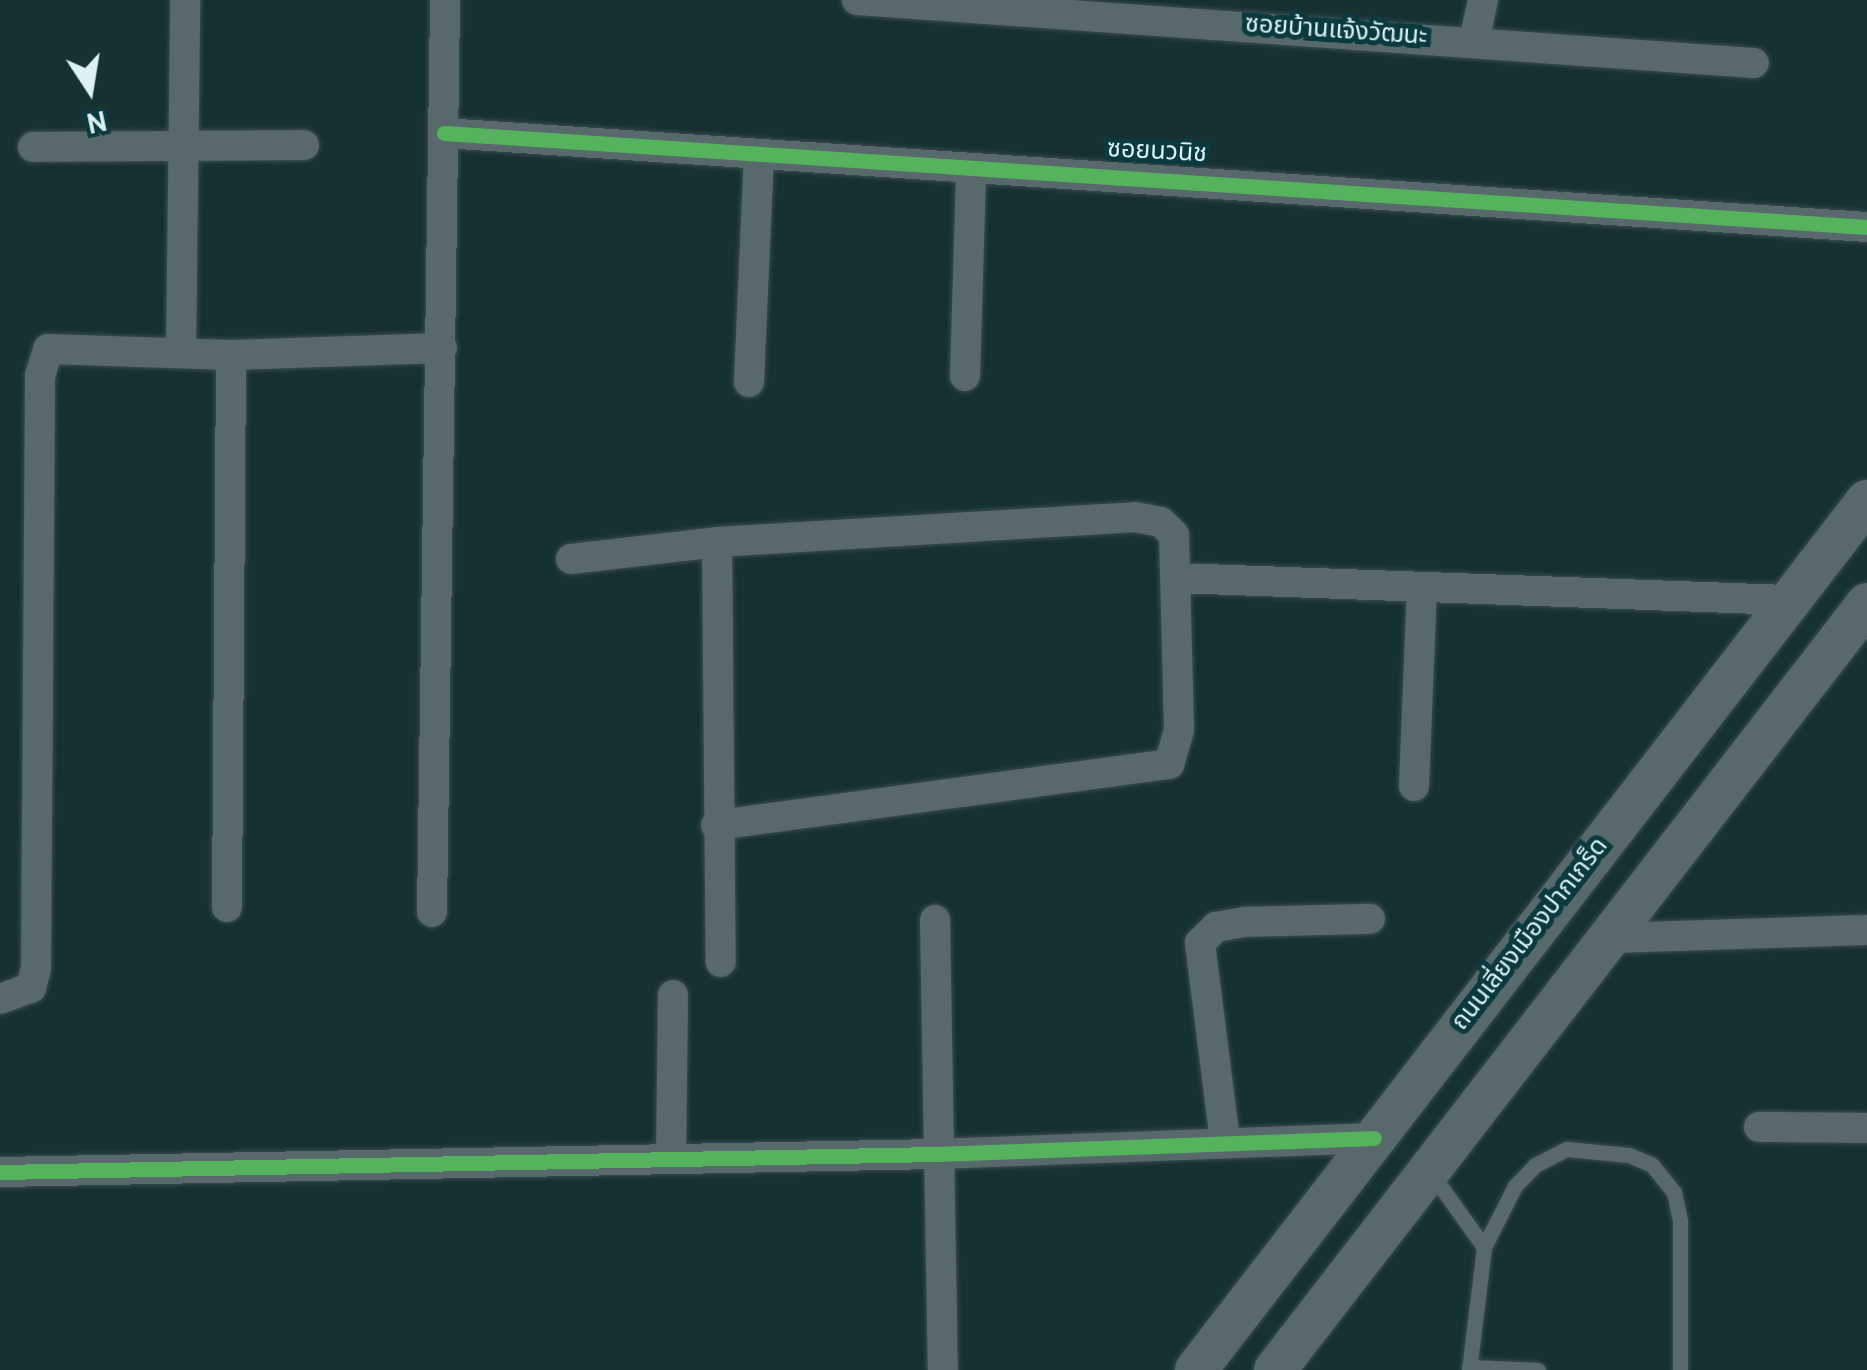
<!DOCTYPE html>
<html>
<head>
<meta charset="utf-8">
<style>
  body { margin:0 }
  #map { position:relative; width:1867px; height:1370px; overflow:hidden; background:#173032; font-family:Overpass,"Noto Sans Thai",sans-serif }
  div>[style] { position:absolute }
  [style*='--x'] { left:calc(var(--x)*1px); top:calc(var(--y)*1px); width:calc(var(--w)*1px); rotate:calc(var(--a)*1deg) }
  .roads { filter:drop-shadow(0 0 2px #394c4e) drop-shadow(0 0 2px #394c4e) }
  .service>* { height:15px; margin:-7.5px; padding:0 7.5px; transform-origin:7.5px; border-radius:7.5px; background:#58696b }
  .minor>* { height:30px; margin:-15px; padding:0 15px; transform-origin:15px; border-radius:15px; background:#58696b }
  .secondary>* { height:42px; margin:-21px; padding:0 21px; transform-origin:21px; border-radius:21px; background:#58696b }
  .cycleway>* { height:15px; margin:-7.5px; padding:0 7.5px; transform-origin:7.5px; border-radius:7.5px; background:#56b35d }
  span { translate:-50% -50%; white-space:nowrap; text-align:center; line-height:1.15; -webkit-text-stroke:10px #0b3a3e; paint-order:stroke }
  .street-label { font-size:25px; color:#dcf2f5 }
  .north { position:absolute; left:40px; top:40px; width:100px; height:100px; -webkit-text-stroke:8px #0b3a3e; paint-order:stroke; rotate:168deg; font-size:28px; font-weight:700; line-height:40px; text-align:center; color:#dcf2f5 }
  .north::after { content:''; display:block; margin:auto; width:35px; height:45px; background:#dcf2f5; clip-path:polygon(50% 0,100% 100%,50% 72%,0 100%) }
</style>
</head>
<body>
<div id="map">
  <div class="roads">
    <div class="service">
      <i style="--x:1431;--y:1173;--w:91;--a:54.4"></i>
      <i style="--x:1469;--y:1367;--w:69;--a:2.5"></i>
      <i style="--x:1469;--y:1370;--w:124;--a:-83"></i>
      <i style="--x:1484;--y:1247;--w:68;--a:-63.1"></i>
      <i style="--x:1515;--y:1186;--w:29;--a:-46"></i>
      <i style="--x:1535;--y:1165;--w:36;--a:-27"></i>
      <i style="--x:1567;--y:1149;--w:62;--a:5.5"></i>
      <i style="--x:1629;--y:1155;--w:25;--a:23"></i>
      <i style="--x:1652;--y:1165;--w:35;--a:51"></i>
      <i style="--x:1674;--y:1192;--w:30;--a:78"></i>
      <i style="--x:1680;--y:1221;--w:149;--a:90"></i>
    </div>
    <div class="minor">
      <i style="--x:857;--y:0;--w:899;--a:4.02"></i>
      <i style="--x:1474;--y:41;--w:42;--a:-77.6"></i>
      <i style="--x:444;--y:133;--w:1426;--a:3.78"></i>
      <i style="--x:33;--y:147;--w:271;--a:-0.4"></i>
      <i style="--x:181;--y:351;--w:351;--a:-89.3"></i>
      <i style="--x:965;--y:376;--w:208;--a:-88.3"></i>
      <i style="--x:749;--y:382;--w:227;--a:-87.5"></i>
      <i style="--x:717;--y:542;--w:420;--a:89.5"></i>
      <i style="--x:571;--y:559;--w:147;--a:-6.6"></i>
      <i style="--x:717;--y:542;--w:419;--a:-3.4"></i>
      <i style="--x:1135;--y:517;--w:26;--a:11"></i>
      <i style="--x:1161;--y:522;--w:18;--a:45"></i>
      <i style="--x:1174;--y:535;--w:195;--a:88.5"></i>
      <i style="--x:1179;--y:730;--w:35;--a:106"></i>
      <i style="--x:1169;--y:764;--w:457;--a:172.3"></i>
      <i style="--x:1176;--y:578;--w:613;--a:2.06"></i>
      <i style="--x:1414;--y:786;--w:197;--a:-87.7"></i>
      <i style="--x:227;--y:907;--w:552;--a:-89.58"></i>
      <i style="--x:432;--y:912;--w:912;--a:-89.18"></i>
      <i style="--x:935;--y:920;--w:450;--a:89"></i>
      <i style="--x:1611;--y:938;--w:256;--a:-1.8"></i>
      <i style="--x:0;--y:999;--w:33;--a:-20"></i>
      <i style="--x:31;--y:988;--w:21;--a:-76"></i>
      <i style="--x:36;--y:968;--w:592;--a:-89.61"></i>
      <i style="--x:40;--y:376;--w:28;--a:-73"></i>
      <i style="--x:48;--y:349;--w:183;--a:1.9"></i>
      <i style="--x:231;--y:355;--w:211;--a:-1.9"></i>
      <i style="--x:1759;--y:1127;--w:108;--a:0.5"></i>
      <i style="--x:1225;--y:1141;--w:200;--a:-97.2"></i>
      <i style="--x:1200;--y:943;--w:23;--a:-45"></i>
      <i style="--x:1216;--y:927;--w:29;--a:-10"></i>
      <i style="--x:1245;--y:922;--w:125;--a:-1.4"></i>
      <i style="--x:671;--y:1159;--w:164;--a:-89.3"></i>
      <i style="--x:0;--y:1172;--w:937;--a:-1.1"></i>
      <i style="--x:937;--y:1154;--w:437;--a:-2.1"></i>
    </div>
    <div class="secondary">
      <i style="--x:1196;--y:1370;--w:1098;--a:-52.33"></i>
      <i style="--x:1275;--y:1370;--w:968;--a:-52.3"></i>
    </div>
  </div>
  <div class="cycleway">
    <i style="--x:444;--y:133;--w:1426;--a:3.78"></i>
    <i style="--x:0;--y:1172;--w:937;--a:-1.1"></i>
    <i style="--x:937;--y:1154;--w:437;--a:-2.1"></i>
  </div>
  <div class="street-label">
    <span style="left:1336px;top:32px;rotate:4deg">ซอยบ้านแจ้งวัฒนะ</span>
    <span style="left:1157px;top:153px;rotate:3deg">ซอยนวนิช</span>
    <span style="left:1531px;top:935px;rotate:-52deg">ถนนเลี่ยงเมืองปากเกร็ด</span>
  </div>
  <div class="north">N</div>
</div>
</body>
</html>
